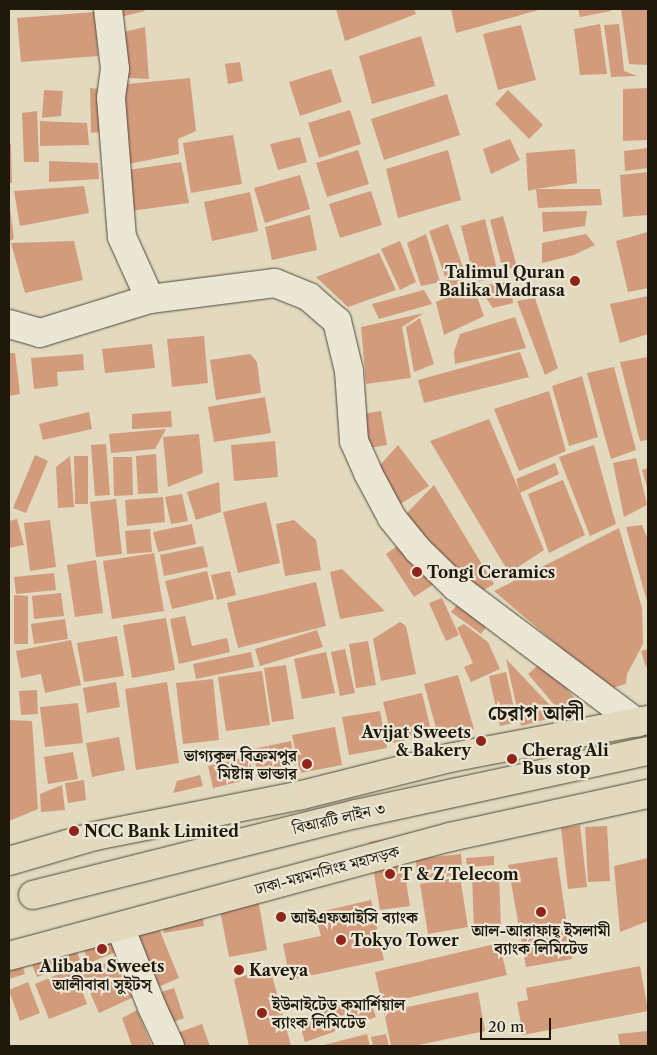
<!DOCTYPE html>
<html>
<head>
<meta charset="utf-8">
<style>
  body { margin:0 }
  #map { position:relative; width:657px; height:1055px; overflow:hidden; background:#e2d9be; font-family:"Libre Caslon Text","Noto Serif Bengali",serif }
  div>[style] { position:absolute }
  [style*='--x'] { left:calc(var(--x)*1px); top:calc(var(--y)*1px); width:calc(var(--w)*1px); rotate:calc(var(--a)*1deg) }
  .building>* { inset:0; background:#d29b7c }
  .roads { filter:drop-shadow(0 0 1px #504839) drop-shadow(0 0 1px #504839) }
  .minor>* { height:28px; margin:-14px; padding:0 14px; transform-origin:14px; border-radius:14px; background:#ece6d5 }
  .highway>* { height:28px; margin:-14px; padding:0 14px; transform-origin:14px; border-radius:14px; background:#e2d9be }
  .dots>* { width:14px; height:14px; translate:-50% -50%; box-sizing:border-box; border:2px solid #ece6d5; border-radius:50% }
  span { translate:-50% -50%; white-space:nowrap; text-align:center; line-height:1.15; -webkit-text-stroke:4.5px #ece6d5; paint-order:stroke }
  .poi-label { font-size:16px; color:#1f180d; font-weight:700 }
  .right { translate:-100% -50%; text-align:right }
  .left { translate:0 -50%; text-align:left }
  .street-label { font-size:16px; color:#1f180d }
  .district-label { font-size:21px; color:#1f180d; font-weight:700 }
  .frame { position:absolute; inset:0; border:10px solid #1f180d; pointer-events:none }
  .scale { position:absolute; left:480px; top:1018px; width:71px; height:22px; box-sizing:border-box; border:2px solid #1f180d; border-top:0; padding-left:6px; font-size:15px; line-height:18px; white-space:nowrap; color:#1f180d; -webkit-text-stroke:4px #ece6d5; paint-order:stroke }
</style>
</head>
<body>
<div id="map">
  <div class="building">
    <i style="clip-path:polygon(111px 9px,144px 9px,145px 11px,112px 19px)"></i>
    <i style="clip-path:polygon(336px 9px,414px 9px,416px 14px,345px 41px)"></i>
    <i style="clip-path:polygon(451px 9px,542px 9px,456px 33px)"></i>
    <i style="clip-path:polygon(578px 9px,611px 9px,611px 11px,580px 17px)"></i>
    <i style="clip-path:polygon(621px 9px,648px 9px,648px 65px,629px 64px)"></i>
    <i style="clip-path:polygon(95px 12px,98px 56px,21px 62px,17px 18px)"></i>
    <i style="clip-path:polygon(600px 24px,607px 74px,580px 75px,574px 29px)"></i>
    <i style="clip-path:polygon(619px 24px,624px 71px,637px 76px,611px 77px,604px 25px)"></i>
    <i style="clip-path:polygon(521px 25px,536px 80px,498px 90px,483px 34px)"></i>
    <i style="clip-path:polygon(145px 27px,149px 79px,128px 78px,123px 32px)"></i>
    <i style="clip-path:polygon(421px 36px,435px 86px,372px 104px,359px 56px)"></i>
    <i style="clip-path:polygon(240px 62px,243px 81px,228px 84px,225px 64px)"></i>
    <i style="clip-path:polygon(331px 69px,342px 102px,300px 116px,289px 82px)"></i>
    <i style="clip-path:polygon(190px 78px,196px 131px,178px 139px,179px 154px,123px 165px,117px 85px)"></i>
    <i style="clip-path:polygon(90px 88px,107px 90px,108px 131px,91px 133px)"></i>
    <i style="clip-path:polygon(648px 88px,648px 140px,623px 141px,623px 89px)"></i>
    <i style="clip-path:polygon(44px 90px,63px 91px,61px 116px,42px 118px)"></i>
    <i style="clip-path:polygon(508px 90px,543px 125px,529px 139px,495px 104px)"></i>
    <i style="clip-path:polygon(447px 94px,460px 135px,384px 160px,371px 119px)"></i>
    <i style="clip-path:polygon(350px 110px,361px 144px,319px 158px,308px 123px)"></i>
    <i style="clip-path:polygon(37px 111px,39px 162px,24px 162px,22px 113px)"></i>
    <i style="clip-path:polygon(40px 121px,87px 123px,89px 145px,40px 146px)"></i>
    <i style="clip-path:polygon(233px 135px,242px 184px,191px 193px,183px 143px)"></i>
    <i style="clip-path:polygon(300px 137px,307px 162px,278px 170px,270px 144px)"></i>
    <i style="clip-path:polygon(510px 139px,520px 160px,491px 174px,483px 149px)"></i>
    <i style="clip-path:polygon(9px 144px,11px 144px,12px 183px,9px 183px)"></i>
    <i style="clip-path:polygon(648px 148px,648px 168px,625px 171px,624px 151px)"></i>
    <i style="clip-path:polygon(575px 149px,577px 183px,536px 189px,600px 189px,602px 205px,538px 208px,536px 189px,528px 191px,526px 153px)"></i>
    <i style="clip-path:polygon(358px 150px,369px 184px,327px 197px,316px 163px)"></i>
    <i style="clip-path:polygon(448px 150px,461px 200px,398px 218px,386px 169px)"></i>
    <i style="clip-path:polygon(49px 161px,98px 163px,99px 179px,49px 182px)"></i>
    <i style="clip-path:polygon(181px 162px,189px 203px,123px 212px,122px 171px)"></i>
    <i style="clip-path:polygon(648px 172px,648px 215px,623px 217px,620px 175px)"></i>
    <i style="clip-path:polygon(300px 175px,310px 209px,265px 223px,254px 188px)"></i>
    <i style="clip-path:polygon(84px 186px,89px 213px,20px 226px,14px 191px)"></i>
    <i style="clip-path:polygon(371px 191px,382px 225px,340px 238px,329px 204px)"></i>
    <i style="clip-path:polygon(250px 192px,258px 231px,212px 241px,204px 202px)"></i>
    <i style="clip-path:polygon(9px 200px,14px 239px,9px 241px)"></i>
    <i style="clip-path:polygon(587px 211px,585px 226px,543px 232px,542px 212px)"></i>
    <i style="clip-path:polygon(310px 215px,317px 250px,272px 260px,265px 227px)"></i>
    <i style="clip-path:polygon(503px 216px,517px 267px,503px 270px,490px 220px)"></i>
    <i style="clip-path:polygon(485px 219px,499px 278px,475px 282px,461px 226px)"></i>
    <i style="clip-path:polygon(448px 224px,467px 279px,449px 288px,429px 231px)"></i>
    <i style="clip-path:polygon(648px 232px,648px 288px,628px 292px,616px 241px)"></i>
    <i style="clip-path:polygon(426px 234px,440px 282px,421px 286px,407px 243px)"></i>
    <i style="clip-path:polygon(586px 234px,595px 245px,574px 255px,542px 263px,542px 243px)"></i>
    <i style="clip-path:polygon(74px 241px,83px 280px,25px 293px,11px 243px)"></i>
    <i style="clip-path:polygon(400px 241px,416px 282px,400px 290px,381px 249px)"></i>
    <i style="clip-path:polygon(379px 253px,396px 290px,348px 307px,316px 277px)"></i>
    <i style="clip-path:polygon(511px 282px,513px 303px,493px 308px,478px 286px)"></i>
    <i style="clip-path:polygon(473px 286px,484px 316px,444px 335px,436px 302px)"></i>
    <i style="clip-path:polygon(424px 290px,432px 304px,379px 319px,372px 304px)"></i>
    <i style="clip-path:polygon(648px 296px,648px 334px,620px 343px,610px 304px)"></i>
    <i style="clip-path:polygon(535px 298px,558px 368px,545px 375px,517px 301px)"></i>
    <i style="clip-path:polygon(424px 313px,402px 327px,411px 378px,366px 384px,361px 327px)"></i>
    <i style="clip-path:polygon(515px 317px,526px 348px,455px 364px,454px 352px,460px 334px)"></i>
    <i style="clip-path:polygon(420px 318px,434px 364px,414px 372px,406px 327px)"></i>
    <i style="clip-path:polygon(204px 336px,208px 383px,172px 387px,167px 339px)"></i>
    <i style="clip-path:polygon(152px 344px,155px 368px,105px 373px,102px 349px)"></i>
    <i style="clip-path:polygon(520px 352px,529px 377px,424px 403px,418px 380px)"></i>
    <i style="clip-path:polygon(9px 353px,15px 353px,20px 394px,9px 396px)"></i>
    <i style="clip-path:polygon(83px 354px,84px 370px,57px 372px,58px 386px,34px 389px,31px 358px)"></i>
    <i style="clip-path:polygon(250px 354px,257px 362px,261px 393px,216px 400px,210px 360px)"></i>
    <i style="clip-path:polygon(648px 357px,648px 440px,640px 441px,620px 362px)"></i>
    <i style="clip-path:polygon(614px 367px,636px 450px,611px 459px,587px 373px)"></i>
    <i style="clip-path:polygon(582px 376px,598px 437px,569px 446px,552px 386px)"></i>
    <i style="clip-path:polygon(549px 391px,566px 451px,519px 471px,494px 409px)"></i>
    <i style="clip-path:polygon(265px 397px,271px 433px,214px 442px,208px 407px)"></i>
    <i style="clip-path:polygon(171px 411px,172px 427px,132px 429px,132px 414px)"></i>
    <i style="clip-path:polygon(381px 411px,387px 445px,369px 448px,363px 414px)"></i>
    <i style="clip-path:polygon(89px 412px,92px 429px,43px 440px,39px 424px)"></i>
    <i style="clip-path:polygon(489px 419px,544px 550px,509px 573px,430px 441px)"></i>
    <i style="clip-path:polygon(166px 429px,155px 449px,111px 453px,109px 434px)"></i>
    <i style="clip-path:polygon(199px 434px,203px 473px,168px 487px,163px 437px)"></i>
    <i style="clip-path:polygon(275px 441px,278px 477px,234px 481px,231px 445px)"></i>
    <i style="clip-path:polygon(106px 444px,110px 495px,95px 496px,91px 445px)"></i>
    <i style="clip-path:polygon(398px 445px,429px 486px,394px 508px,374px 472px)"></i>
    <i style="clip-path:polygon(594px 445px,616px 524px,590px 536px,559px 457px)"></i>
    <i style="clip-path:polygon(156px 454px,158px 493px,138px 494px,136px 456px)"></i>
    <i style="clip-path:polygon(35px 455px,48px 461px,26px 513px,13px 508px)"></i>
    <i style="clip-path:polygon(70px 456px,74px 507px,58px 508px,56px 467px)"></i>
    <i style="clip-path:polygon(74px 456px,88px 456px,88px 504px,75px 504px)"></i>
    <i style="clip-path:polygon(113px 457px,132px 457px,133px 495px,114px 496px)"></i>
    <i style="clip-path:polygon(636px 458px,647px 505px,624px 517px,613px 463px)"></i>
    <i style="clip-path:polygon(555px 463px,559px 474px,520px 493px,516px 479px)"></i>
    <i style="clip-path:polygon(648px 468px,648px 490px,642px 470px)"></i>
    <i style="clip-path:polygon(563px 480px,585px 535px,549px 553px,528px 494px)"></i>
    <i style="clip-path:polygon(219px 482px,221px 512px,196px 520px,187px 492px)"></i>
    <i style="clip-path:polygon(434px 485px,494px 584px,472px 597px,403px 517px)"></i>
    <i style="clip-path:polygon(182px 494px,188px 521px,171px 524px,165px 497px)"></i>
    <i style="clip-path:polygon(163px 497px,165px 522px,127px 526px,125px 500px)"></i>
    <i style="clip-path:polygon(116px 499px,122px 554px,96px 557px,90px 502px)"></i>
    <i style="clip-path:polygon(266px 502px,280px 563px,238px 573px,223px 512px)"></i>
    <i style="clip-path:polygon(17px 519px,24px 545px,9px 548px,9px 521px)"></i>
    <i style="clip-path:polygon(50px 520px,56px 567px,30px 571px,24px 523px)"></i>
    <i style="clip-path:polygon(294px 520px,316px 540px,321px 570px,285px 576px,276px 524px)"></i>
    <i style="clip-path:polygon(192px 524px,196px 544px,158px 552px,153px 532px)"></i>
    <i style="clip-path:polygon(642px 525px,648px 540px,648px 605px,626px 527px)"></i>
    <i style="clip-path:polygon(619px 528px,642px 608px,643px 644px,627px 674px,626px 684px,609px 689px,494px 591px)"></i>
    <i style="clip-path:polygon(150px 529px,152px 552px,127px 554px,125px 531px)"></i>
    <i style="clip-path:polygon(406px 540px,434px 584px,414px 597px,386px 554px)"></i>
    <i style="clip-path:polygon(203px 546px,208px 567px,164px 576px,160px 555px)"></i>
    <i style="clip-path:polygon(154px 553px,164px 611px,112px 619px,103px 561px)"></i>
    <i style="clip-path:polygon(96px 560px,103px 613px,75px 617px,67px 565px)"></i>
    <i style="clip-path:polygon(342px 569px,385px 611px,340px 619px,330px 572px)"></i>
    <i style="clip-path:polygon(207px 571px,214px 599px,172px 609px,165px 581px)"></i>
    <i style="clip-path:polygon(230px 571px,236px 595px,217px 600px,211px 575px)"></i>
    <i style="clip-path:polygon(54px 573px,56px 590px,16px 594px,14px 577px)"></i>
    <i style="clip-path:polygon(316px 582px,326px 626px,238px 648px,227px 603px)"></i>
    <i style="clip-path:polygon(61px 593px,64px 616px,34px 619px,32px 596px)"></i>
    <i style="clip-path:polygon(14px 595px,28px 596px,28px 644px,14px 644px)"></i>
    <i style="clip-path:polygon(442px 598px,459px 635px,446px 641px,429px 603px)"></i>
    <i style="clip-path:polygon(461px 600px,490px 622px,481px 634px,451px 612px)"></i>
    <i style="clip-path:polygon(185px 616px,192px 646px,227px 638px,230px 652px,179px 664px,170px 619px)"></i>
    <i style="clip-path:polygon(166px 618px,175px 670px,132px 678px,123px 625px)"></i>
    <i style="clip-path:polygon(65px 619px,68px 639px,34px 644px,31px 624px)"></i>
    <i style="clip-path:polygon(400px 622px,406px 626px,416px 674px,381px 681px,373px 639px)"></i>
    <i style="clip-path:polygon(464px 624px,488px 642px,500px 669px,471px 682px,464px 667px,473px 663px,457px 628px)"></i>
    <i style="clip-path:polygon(317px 630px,323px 647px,260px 666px,255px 649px)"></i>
    <i style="clip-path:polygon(117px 636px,124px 676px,84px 682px,77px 643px)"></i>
    <i style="clip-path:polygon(71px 640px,81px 685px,45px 693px,41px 674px,21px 678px,16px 651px)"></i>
    <i style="clip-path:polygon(368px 641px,376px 685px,356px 688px,349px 644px)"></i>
    <i style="clip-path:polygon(345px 649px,355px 693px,340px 696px,331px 652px)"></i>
    <i style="clip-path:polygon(648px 649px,648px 666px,646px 667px,641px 651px)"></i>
    <i style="clip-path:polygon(251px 652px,254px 667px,196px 679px,193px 664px)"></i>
    <i style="clip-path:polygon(326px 652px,335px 693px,302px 699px,294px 659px)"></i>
    <i style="clip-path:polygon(506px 659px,560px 716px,521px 726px)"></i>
    <i style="clip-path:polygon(543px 661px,578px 702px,563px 715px,528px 674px)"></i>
    <i style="clip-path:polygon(286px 665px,294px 719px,272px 722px,264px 668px)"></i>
    <i style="clip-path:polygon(262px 671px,270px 725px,226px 731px,218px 677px)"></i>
    <i style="clip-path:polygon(506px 672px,517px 722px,500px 726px,489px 676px)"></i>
    <i style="clip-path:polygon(458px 675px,474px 729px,439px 739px,424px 684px)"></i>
    <i style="clip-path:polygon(213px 679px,219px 740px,183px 744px,176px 683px)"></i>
    <i style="clip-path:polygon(116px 682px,120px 707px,87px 713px,83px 688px)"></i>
    <i style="clip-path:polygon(167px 682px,179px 763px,136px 770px,125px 689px)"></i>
    <i style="clip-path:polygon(37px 690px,38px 714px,21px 715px,19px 691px)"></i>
    <i style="clip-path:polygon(422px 693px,432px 734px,393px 743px,383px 702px)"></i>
    <i style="clip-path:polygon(78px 703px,83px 743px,45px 747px,40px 707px)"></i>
    <i style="clip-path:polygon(380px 711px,387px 748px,349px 755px,342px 717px)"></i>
    <i style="clip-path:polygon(9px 720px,32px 721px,38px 809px,9px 821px)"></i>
    <i style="clip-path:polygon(335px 727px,342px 765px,300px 773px,292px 735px)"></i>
    <i style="clip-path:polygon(119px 737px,125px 770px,92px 777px,86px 743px)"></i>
    <i style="clip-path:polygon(291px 741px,295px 765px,257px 773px,253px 749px)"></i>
    <i style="clip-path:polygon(73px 752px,78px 779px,48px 784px,44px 757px)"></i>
    <i style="clip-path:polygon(249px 756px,254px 778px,213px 788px,208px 766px)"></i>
    <i style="clip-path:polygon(200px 775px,203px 786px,173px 793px,177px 781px)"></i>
    <i style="clip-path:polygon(84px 780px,86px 800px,68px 803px,65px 783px)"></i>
    <i style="clip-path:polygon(62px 785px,65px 810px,41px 812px,40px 794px)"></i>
    <i style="clip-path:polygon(580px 825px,587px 887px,568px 889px,561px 828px)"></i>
    <i style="clip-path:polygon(607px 826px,610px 881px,588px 882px,585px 827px)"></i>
    <i style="clip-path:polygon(399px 837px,410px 906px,380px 910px,369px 842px)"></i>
    <i style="clip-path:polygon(461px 854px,463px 875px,417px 879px,416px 859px)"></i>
    <i style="clip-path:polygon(494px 856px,494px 865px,467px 867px,466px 858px)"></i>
    <i style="clip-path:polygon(557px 857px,572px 959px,526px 967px,508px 865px)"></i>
    <i style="clip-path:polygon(648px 858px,648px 921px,620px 932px,614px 866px)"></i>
    <i style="clip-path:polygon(499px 873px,501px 929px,474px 930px,472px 874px)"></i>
    <i style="clip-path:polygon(460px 877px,468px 927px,428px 934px,420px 884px)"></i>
    <i style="clip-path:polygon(257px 893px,267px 950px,229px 957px,218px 900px)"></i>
    <i style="clip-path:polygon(199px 895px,204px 926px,164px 933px,159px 901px)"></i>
    <i style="clip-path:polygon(371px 900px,384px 960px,290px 980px,283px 944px,321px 936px,315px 913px)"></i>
    <i style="clip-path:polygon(151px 909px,179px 978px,151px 990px,123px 920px)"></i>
    <i style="clip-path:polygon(116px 936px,121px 950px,89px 963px,83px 948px)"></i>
    <i style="clip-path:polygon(73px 943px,80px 960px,37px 977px,30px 960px)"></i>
    <i style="clip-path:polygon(499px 943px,507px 975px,382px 1004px,375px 972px)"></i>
    <i style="clip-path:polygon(120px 957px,136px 996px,99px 1013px,82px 974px)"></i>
    <i style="clip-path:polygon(22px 964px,25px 974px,9px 979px,9px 969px)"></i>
    <i style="clip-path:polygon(640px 966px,648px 1011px,523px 1035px,517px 1002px,528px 1000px,526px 988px)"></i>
    <i style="clip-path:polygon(73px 968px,87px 1004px,49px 1019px,35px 984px)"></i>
    <i style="clip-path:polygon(270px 968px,291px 1046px,249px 1046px,234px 979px)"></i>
    <i style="clip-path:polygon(28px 982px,40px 1013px,20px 1021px,9px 990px)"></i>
    <i style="clip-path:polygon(174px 988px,184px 1018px,166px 1025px,155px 994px)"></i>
    <i style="clip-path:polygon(478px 992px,485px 1031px,414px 1046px,391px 1046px,384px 1012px)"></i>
    <i style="clip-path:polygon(368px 995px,376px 1017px,305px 1042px,298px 1019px)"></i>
    <i style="clip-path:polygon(137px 1010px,152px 1046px,132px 1046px,122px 1018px)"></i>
    <i style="clip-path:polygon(202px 1024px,210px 1046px,173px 1046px,169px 1036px)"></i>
    <i style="clip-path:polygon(648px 1031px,648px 1046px,620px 1046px,618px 1034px)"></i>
    <i style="clip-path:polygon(367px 1034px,370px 1046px,320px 1046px)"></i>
    <i style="clip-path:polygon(386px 1034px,389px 1046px,373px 1046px,371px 1037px)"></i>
  </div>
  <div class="roads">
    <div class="minor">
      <i style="--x:108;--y:9;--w:60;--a:83.3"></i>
      <i style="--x:115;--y:69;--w:29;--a:98"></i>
      <i style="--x:111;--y:98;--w:139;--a:85.5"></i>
      <i style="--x:122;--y:237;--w:68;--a:65.7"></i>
      <i style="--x:9;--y:324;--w:32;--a:16"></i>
      <i style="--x:40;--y:333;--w:115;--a:-17.2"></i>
      <i style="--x:150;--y:299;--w:126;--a:-7.3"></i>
      <i style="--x:275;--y:283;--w:37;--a:22"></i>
      <i style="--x:309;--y:297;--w:37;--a:41"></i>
      <i style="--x:337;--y:321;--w:51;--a:76.5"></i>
      <i style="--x:349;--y:371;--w:70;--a:85.9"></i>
      <i style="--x:354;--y:441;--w:35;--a:66"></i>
      <i style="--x:368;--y:473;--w:51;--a:61.9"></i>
      <i style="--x:392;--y:518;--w:41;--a:50.9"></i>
      <i style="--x:418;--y:550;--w:53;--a:44.2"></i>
      <i style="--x:456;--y:587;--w:226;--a:36.9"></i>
      <i style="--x:120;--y:927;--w:86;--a:68.2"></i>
      <i style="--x:152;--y:1007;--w:43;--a:65.2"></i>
    </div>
    <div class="highway">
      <i style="--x:9;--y:861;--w:90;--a:-16.2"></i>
      <i style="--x:95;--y:836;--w:211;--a:-11.2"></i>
      <i style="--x:302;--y:795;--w:152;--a:-14.1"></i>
      <i style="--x:449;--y:758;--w:203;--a:-10.8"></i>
      <i style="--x:33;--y:895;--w:333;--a:-14.1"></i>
      <i style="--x:356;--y:814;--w:299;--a:-12.2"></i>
      <i style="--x:9;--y:956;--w:457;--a:-15.1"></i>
      <i style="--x:450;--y:837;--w:203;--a:-12.3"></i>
    </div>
  </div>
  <div class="dots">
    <i style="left:575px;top:281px;background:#8f2418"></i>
    <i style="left:417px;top:572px;background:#8f2418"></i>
    <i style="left:481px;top:741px;background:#8f2418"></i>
    <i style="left:512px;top:759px;background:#8f2418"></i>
    <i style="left:307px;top:764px;background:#8f2418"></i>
    <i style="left:74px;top:831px;background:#8f2418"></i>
    <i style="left:390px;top:874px;background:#8f2418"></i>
    <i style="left:541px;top:912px;background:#8f2418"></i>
    <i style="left:281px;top:917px;background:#8f2418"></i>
    <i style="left:341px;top:940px;background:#8f2418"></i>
    <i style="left:102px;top:949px;background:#8f2418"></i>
    <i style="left:239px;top:970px;background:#8f2418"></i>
    <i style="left:262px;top:1013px;background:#8f2418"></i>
  </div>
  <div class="poi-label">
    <span class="right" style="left:565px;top:281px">Talimul Quran<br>Balika Madrasa</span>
    <span class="left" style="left:427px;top:572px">Tongi Ceramics</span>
    <span class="right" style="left:471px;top:741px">Avijat Sweets<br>&amp; Bakery</span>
    <span class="left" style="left:522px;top:759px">Cherag Ali<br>Bus stop</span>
    <span class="right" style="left:297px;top:764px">ভাগ্যকুল বিক্রমপুর<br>মিষ্টান্ন ভান্ডার</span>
    <span class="left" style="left:84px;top:831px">NCC Bank Limited</span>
    <span class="left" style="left:400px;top:874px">T &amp; Z Telecom</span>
    <span class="left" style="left:291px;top:917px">আইএফআইসি ব্যাংক</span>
    <span style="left:541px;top:939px">আল-আরাফাহ্ ইসলামী<br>ব্যাংক লিমিটেড</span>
    <span class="left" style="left:351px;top:940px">Tokyo Tower</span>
    <span style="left:102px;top:975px">Alibaba Sweets<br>আলীবাবা সুইটস্</span>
    <span class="left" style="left:249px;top:970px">Kaveya</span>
    <span class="left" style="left:272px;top:1013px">ইউনাইটেড কমার্শিয়াল<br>ব্যাংক লিমিটেড</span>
  </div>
  <div class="street-label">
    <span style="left:339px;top:818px;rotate:-13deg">বিআরটি লাইন ৩</span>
    <span style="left:327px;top:870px;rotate:-15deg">ঢাকা-ময়মনসিংহ মহাসড়ক</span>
  </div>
  <div class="district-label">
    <span style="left:536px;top:713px">চেরাগ আলী</span>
  </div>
  <div class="frame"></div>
  <div class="scale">20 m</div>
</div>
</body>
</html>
